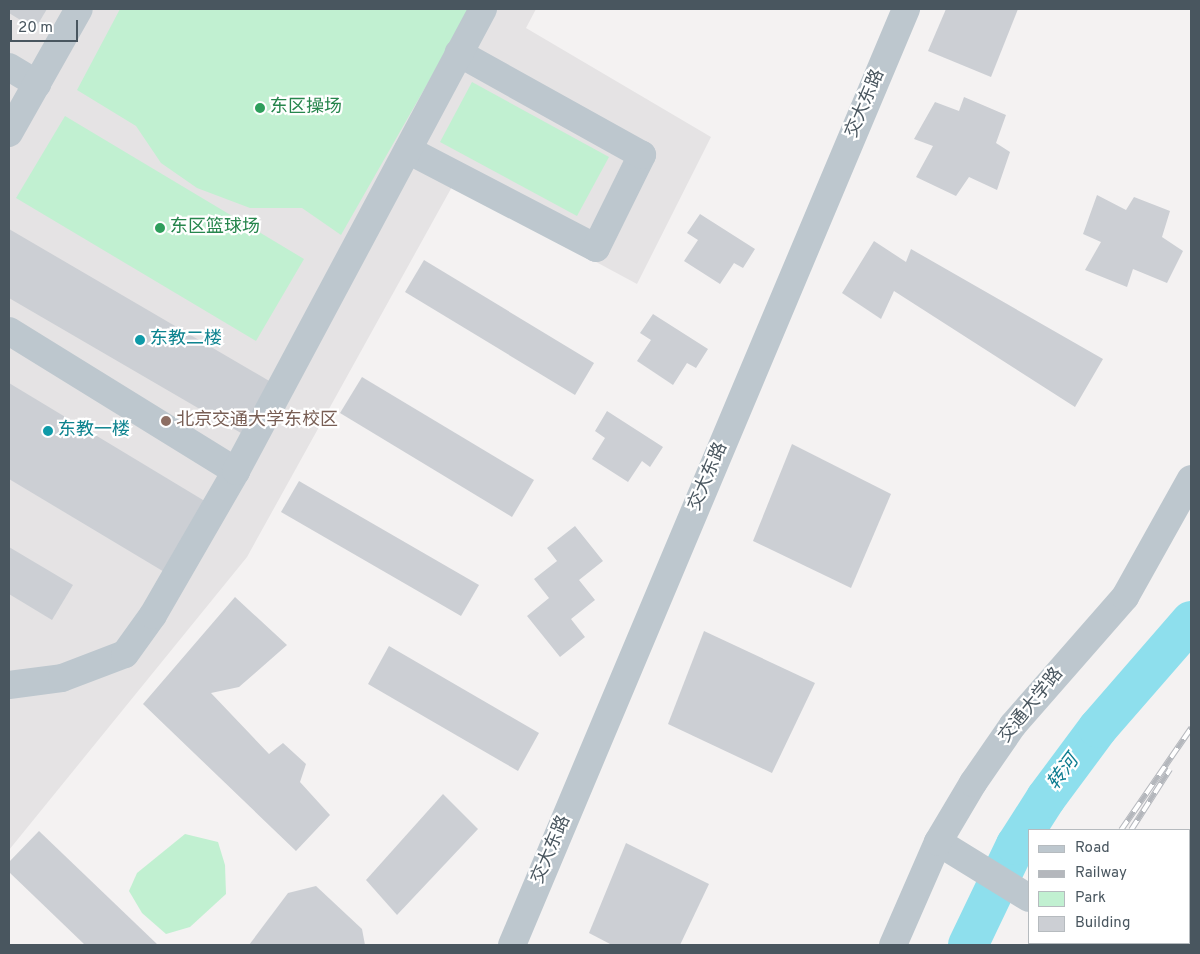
<!DOCTYPE html>
<html>
<head>
<meta charset="utf-8">
<style>
  body { margin:0 }
  #map { position:relative; width:1200px; height:954px; overflow:hidden; background:#f4f2f2; font-family:Overpass,"Noto Sans SC",sans-serif }
  div>[style] { position:absolute }
  [style*='--x'] { left:calc(var(--x)*1px); top:calc(var(--y)*1px); width:calc(var(--w)*1px); rotate:calc(var(--a)*1deg) }
  .education>* { inset:0; background:#e5e3e4 }
  .green>* { inset:0; background:#c1f0d1 }
  .river>* { height:40px; margin:-20px; padding:0 20px; transform-origin:20px; border-radius:20px; background:#8edfed }
  .building>* { inset:0; background:#cccfd4 }
  .minor>* { height:28px; margin:-14px; padding:0 14px; transform-origin:14px; border-radius:14px; background:#bdc7ce }
  .rail>* { height:5.5px; margin-top:-2.75px; transform-origin:0; background:repeating-linear-gradient(90deg,#fff 0 11px,#b4b7bc 0 22px); box-sizing:border-box; border-block:1px solid #b4b7bc }
  .dots>* { width:14px; height:14px; translate:-50% -50%; box-sizing:border-box; border:2px solid #fff; border-radius:50% }
  span { translate:-50% -50%; white-space:nowrap; text-align:center; line-height:1.15; -webkit-text-stroke:4.5px #fff; paint-order:stroke }
  .street-label { font-size:18px; color:#49565f }
  .leisure-label { font-size:18px; color:#27864d }
  .left { translate:0 -50%; text-align:left }
  .culture-label { font-size:18px; color:#0d838f }
  .education-label { font-size:18px; color:#785e54 }
  .water-label { font-size:19px; color:#0d7c90; font-style:italic }
  .frame { position:absolute; inset:0; border:10px solid #49565f; pointer-events:none }
  .legend { position:absolute; left:1028px; top:829px; width:162px; height:115px; box-sizing:border-box; background:#fff; border:1px solid #b6bbbf; margin:0; padding:6px 9px; list-style:none; font-size:15px; color:#49565f }
  .legend li { display:flex; align-items:center; gap:10px; height:25px }
  .legend b { width:25px; border:1px solid #b6bbbf }
  .scale { position:absolute; left:10px; top:20px; width:68px; height:22px; box-sizing:border-box; border:2px solid #49565f; border-top:0; padding-left:6px; font-size:15px; line-height:18px; white-space:nowrap; color:#49565f; -webkit-text-stroke:4px #fff; paint-order:stroke }
</style>
</head>
<body>
<div id="map">
  <div class="education">
    <i style="clip-path:polygon(9px 9px,536px 9px,526px 28px,711px 137px,637px 284px,453px 185px,247px 557px,9px 850px)"></i>
  </div>
  <div class="green">
    <i style="clip-path:polygon(120px 9px,470px 9px,341px 235px,302px 208px,250px 208px,197px 188px,161px 163px,136px 126px,77px 90px)"></i>
    <i style="clip-path:polygon(472px 82px,609px 157px,577px 216px,440px 142px)"></i>
    <i style="clip-path:polygon(65px 116px,304px 259px,256px 341px,16px 198px)"></i>
    <i style="clip-path:polygon(185px 834px,218px 842px,225px 865px,226px 894px,190px 927px,166px 934px,142px 913px,129px 891px,137px 873px)"></i>
  </div>
  <div class="river">
    <i style="--x:968;--y:945;--w:111;--a:-64.4"></i>
    <i style="--x:1016;--y:845;--w:56;--a:-57.4"></i>
    <i style="--x:1046;--y:798;--w:87;--a:-53.4"></i>
    <i style="--x:1098;--y:728;--w:142;--a:-49"></i>
  </div>
  <div class="building">
    <i style="clip-path:polygon(9px 9px,47px 9px,35px 29px,9px 13px)"></i>
    <i style="clip-path:polygon(946px 9px,1018px 9px,991px 77px,928px 51px)"></i>
    <i style="clip-path:polygon(964px 97px,1006px 115px,996px 143px,1010px 152px,997px 190px,969px 177px,956px 196px,916px 177px,933px 146px,914px 139px,935px 102px,959px 111px)"></i>
    <i style="clip-path:polygon(1097px 195px,1126px 210px,1134px 197px,1170px 211px,1162px 237px,1183px 251px,1167px 283px,1133px 269px,1127px 287px,1085px 270px,1101px 242px,1083px 234px)"></i>
    <i style="clip-path:polygon(700px 214px,755px 249px,743px 268px,734px 263px,720px 284px,684px 261px,698px 240px,687px 233px)"></i>
    <i style="clip-path:polygon(9px 229px,271px 382px,241px 433px,9px 298px)"></i>
    <i style="clip-path:polygon(874px 241px,906px 262px,911px 249px,1103px 359px,1075px 407px,894px 291px,881px 319px,842px 293px)"></i>
    <i style="clip-path:polygon(424px 260px,594px 363px,575px 395px,405px 292px)"></i>
    <i style="clip-path:polygon(653px 314px,708px 349px,696px 368px,687px 363px,673px 385px,637px 361px,651px 340px,640px 333px)"></i>
    <i style="clip-path:polygon(362px 377px,534px 480px,512px 517px,340px 413px)"></i>
    <i style="clip-path:polygon(9px 383px,208px 503px,166px 573px,9px 479px)"></i>
    <i style="clip-path:polygon(607px 411px,663px 447px,650px 467px,642px 461px,628px 482px,592px 459px,605px 438px,595px 431px)"></i>
    <i style="clip-path:polygon(792px 444px,891px 494px,851px 588px,753px 541px)"></i>
    <i style="clip-path:polygon(299px 481px,479px 585px,461px 616px,281px 512px)"></i>
    <i style="clip-path:polygon(575px 526px,603px 561px,579px 580px,595px 600px,571px 619px,585px 637px,560px 657px,527px 616px,549px 598px,534px 579px,557px 561px,547px 548px)"></i>
    <i style="clip-path:polygon(9px 547px,73px 585px,52px 620px,9px 594px)"></i>
    <i style="clip-path:polygon(235px 597px,287px 645px,239px 687px,211px 693px,269px 754px,283px 743px,306px 764px,300px 782px,330px 815px,296px 851px,143px 704px)"></i>
    <i style="clip-path:polygon(704px 631px,815px 683px,772px 773px,668px 724px)"></i>
    <i style="clip-path:polygon(389px 646px,539px 733px,518px 771px,368px 684px)"></i>
    <i style="clip-path:polygon(443px 794px,478px 829px,397px 915px,366px 880px)"></i>
    <i style="clip-path:polygon(39px 831px,158px 945px,85px 945px,9px 872px,9px 862px)"></i>
    <i style="clip-path:polygon(626px 843px,709px 884px,680px 945px,612px 945px,589px 933px)"></i>
    <i style="clip-path:polygon(316px 886px,362px 929px,365px 945px,249px 945px,288px 893px)"></i>
  </div>
  <div class="minor">
    <i style="--x:9;--y:67;--w:33;--a:31"></i>
    <i style="--x:9;--y:133;--w:142;--a:-60.6"></i>
    <i style="--x:408;--y:150;--w:212;--a:27.5"></i>
    <i style="--x:596;--y:248;--w:104;--a:-63.7"></i>
    <i style="--x:642;--y:155;--w:210;--a:-150.9"></i>
    <i style="--x:9;--y:331;--w:267;--a:31.7"></i>
    <i style="--x:9;--y:685;--w:53;--a:-7.5"></i>
    <i style="--x:62;--y:678;--w:67;--a:-20.9"></i>
    <i style="--x:125;--y:654;--w:48;--a:-54.3"></i>
    <i style="--x:153;--y:615;--w:166;--a:-60"></i>
    <i style="--x:236;--y:471;--w:524;--a:-61.87"></i>
    <i style="--x:938;--y:842;--w:107;--a:31.6"></i>
    <i style="--x:512;--y:945;--w:1016;--a:-67.17"></i>
    <i style="--x:893;--y:945;--w:112;--a:-66.4"></i>
    <i style="--x:938;--y:842;--w:69;--a:-59.3"></i>
    <i style="--x:973;--y:783;--w:70;--a:-55.4"></i>
    <i style="--x:1013;--y:725;--w:170;--a:-48.8"></i>
    <i style="--x:1125;--y:597;--w:135;--a:-60.8"></i>
  </div>
  <div class="rail">
    <i style="--x:1121;--y:830;--w:124;--a:-55.5"></i>
    <i style="--x:1131;--y:830;--w:72;--a:-57.4"></i>
    <i style="--x:1052;--y:945;--w:3;--a:-45"></i>
    <i style="--x:1063;--y:945;--w:3;--a:-45"></i>
  </div>
  <div class="dots">
    <i style="left:260px;top:108px;background:#2e9e5b"></i>
    <i style="left:160px;top:228px;background:#2e9e5b"></i>
    <i style="left:140px;top:340px;background:#0f9aa8"></i>
    <i style="left:166px;top:421px;background:#8d6e63"></i>
    <i style="left:48px;top:431px;background:#0f9aa8"></i>
  </div>
  <div class="street-label">
    <span style="left:866px;top:104px;rotate:-67deg">交大东路</span>
    <span style="left:709px;top:477px;rotate:-67deg">交大东路</span>
    <span style="left:1032px;top:706px;rotate:-51deg">交通大学路</span>
    <span style="left:552px;top:850px;rotate:-67deg">交大东路</span>
  </div>
  <div class="leisure-label">
    <span class="left" style="left:270px;top:108px">东区操场</span>
    <span class="left" style="left:170px;top:228px">东区篮球场</span>
  </div>
  <div class="culture-label">
    <span class="left" style="left:150px;top:340px">东教二楼</span>
    <span class="left" style="left:58px;top:431px">东教一楼</span>
  </div>
  <div class="education-label">
    <span class="left" style="left:176px;top:421px">北京交通大学东校区</span>
  </div>
  <div class="water-label">
    <span style="left:1064px;top:773px;rotate:-53deg">转河</span>
  </div>
  <div class="frame"></div>
  <ul class="legend">
  <li><b style="height:6px;background:#bdc7ce"></b>Road</li>
  <li><b style="height:6px;background:#b4b7bc"></b>Railway</li>
  <li><b style="height:14px;background:#c1f0d1"></b>Park</li>
  <li><b style="height:14px;background:#cccfd4"></b>Building</li>
  </ul>
  <div class="scale">20 m</div>
</div>
</body>
</html>
